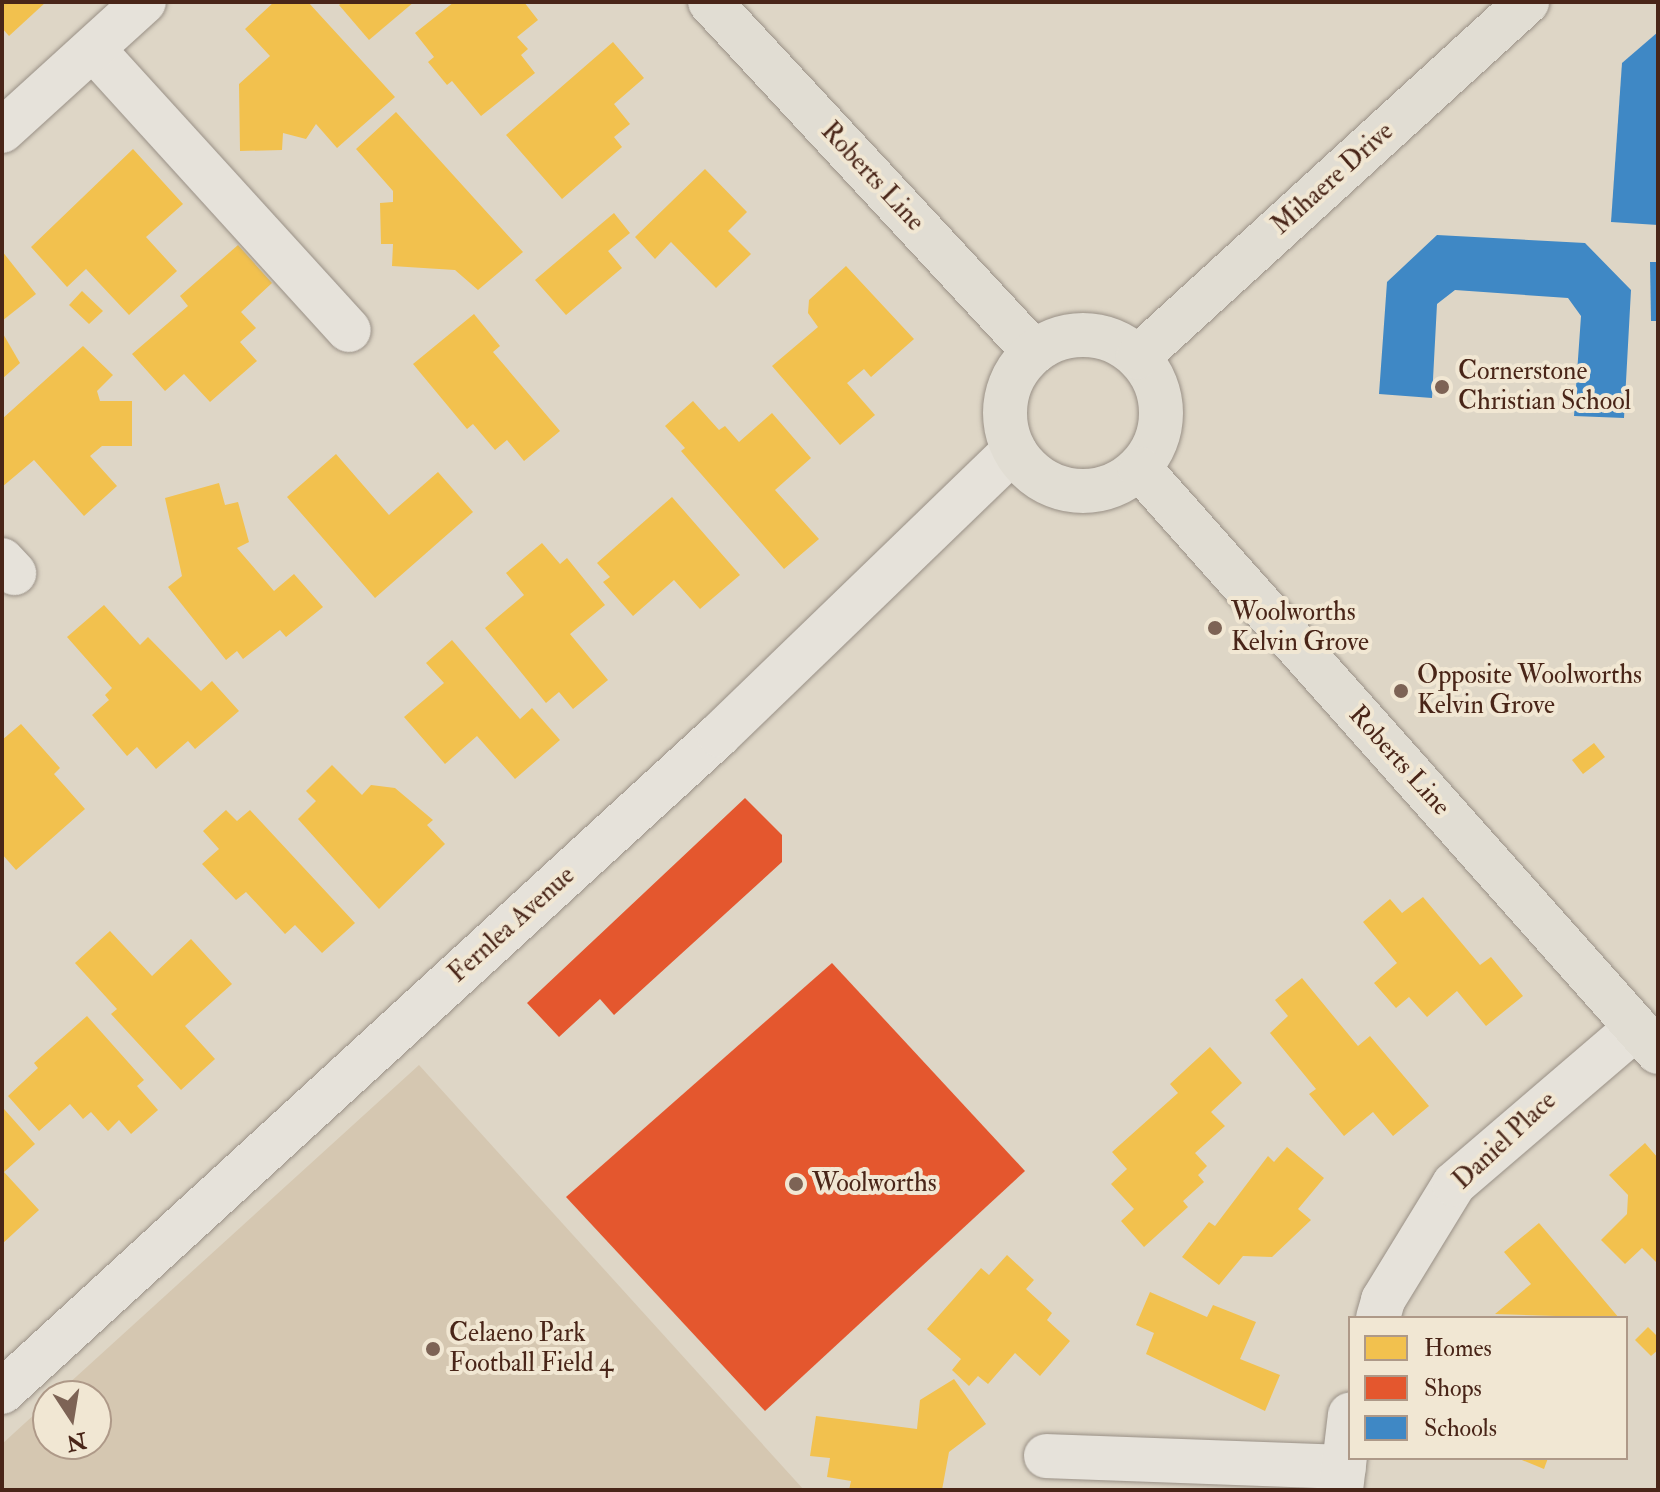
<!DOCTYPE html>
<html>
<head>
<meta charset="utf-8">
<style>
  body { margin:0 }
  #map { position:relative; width:1660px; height:1492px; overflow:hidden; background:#ded6c6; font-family:"IM FELL Double Pica",serif }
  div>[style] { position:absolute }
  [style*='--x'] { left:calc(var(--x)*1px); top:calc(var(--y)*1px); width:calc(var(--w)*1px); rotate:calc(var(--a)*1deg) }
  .green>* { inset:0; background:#d5c7b1 }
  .homes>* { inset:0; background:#f2c14e }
  .shops>* { inset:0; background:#e4572e }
  .schools>* { inset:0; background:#3f88c5 }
  .roads { filter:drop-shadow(0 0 2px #999086) drop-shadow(0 0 2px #999086) }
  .minor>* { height:44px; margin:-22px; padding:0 22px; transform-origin:22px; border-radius:22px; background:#e6e2da }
  .major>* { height:44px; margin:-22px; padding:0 22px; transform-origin:22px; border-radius:22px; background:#e1ddd3 }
  .major>.ring { margin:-22px; padding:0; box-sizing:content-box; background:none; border:44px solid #e1ddd3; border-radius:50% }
  .dots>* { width:22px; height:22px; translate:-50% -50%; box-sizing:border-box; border:4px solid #f1e7d3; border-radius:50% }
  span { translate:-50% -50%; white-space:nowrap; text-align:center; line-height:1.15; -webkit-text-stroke:8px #f1e7d3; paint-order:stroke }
  .street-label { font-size:26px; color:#492518 }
  .poi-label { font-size:26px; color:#492518 }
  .left { translate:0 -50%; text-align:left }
  .frame { position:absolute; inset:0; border:4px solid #492518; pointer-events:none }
  .legend { position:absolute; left:1348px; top:1316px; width:280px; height:144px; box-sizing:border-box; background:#f1e7d3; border:2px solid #ae9988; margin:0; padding:10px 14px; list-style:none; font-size:24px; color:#492518 }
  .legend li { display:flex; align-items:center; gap:16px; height:40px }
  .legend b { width:40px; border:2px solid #ae9988 }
  .north { position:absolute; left:32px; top:1380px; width:80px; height:80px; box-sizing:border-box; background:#f1e7d3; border:2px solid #ae9988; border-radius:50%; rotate:168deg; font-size:22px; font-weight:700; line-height:32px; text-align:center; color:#492518 }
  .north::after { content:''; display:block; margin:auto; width:28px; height:36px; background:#7d6355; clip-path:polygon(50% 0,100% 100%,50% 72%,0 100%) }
</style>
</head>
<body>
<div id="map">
  <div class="green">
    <i style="clip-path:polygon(419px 1065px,804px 1490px,2px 1490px,2px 1444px,48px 1402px,48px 1444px,96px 1444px,96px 1396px,55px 1396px)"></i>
  </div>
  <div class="homes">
    <i style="clip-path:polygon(2px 2px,46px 2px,9px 36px,2px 28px)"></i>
    <i style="clip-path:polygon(274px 2px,308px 2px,395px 97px,337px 148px,316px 124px,306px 139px,283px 133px,282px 150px,240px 151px,239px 84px,270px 56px,245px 29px)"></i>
    <i style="clip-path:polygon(343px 2px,414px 2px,369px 40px,339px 5px)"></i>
    <i style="clip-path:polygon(454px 2px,524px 2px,538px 20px,517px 37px,528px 49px,521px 55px,535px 73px,481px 116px,452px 81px,447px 85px,428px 62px,434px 57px,415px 33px)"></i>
    <i style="clip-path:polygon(613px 42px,644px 78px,614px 104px,630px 124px,614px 137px,622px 147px,562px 199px,506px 135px)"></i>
    <i style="clip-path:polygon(396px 112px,523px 252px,478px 290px,455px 270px,392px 266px,393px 244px,381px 244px,380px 203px,393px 202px,393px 191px,356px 149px)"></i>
    <i style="clip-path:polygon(133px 149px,183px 204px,146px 237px,177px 271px,129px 315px,86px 269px,67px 287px,31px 247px)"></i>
    <i style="clip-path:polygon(705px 169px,747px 212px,728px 231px,751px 254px,716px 288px,671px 242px,655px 259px,635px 237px)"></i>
    <i style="clip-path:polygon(614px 213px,630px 233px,608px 251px,622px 268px,566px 315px,535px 280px)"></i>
    <i style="clip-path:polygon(238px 245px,272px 283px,241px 312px,256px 328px,240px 342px,257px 361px,210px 402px,184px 374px,165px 391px,132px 354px,188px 306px,180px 296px)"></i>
    <i style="clip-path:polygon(2px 251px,36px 294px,2px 321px)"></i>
    <i style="clip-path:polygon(846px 266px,914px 339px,871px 377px,864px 369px,847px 383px,875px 415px,840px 445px,772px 366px,818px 327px,808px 313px,809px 300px)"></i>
    <i style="clip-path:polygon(82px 291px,103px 311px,89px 324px,69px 305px)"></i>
    <i style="clip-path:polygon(474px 314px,500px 346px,493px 352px,560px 431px,524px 461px,507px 440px,495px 450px,473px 424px,467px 429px,413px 364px)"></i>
    <i style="clip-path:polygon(2px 332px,20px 363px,2px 379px)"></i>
    <i style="clip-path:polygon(83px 346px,113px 375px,97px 391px,100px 401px,132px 401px,132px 446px,102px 446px,90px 456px,117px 486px,84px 516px,34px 460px,2px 487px,2px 419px)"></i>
    <i style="clip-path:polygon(693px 401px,719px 430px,725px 426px,739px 442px,772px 413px,811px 458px,775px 490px,819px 539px,784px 569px,681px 451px,685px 448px,665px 426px)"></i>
    <i style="clip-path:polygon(336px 454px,389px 515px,438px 472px,473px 512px,375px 598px,287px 497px)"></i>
    <i style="clip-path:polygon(219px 483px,225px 505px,238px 502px,249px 542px,237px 548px,274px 591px,294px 574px,323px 607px,286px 637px,280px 630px,243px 659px,237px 651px,226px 660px,168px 587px,182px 576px,165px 498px)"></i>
    <i style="clip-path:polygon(672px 497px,740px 575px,700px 609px,674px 580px,633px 616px,603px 582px,610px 577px,597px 563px)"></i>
    <i style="clip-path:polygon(542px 543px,560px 564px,567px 558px,605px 605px,570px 634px,608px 680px,573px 709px,559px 692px,546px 703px,485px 628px,524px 595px,506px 573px)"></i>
    <i style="clip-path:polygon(104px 605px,140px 645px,148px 637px,201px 691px,212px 681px,239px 711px,195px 749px,188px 741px,156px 769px,137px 747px,127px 756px,92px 715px,109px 700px,105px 695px,112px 688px,67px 637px)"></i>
    <i style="clip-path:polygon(452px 640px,520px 719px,532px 708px,560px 740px,515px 779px,477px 736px,445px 764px,404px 717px,444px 683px,426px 663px)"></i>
    <i style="clip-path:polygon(21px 724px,60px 768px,54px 774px,85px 809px,16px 870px,2px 854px,2px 740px)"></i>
    <i style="clip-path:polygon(1594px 743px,1605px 757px,1583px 774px,1572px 760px)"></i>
    <i style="clip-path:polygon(332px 765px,362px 795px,371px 785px,395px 788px,433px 820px,427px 825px,445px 844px,379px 909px,298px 819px,316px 801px,306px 791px)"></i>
    <i style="clip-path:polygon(226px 810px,237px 821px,250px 810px,355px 923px,322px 953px,295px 925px,285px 934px,246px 892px,236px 900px,202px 864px,219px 849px,203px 831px)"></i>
    <i style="clip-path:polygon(1423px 897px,1480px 965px,1491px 957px,1523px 996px,1486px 1026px,1457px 991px,1427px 1017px,1409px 997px,1396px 1008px,1374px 983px,1397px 963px,1363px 922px,1390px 899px,1402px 913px)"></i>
    <i style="clip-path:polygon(110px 931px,152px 976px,191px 939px,232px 984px,185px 1026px,215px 1059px,181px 1090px,111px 1014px,117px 1009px,75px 963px)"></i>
    <i style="clip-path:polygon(1302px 978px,1358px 1046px,1370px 1036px,1429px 1106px,1393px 1136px,1373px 1112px,1344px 1136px,1309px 1094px,1316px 1089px,1270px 1033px,1288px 1016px,1275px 1000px)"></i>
    <i style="clip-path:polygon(87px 1016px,144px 1080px,137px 1086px,158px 1110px,131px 1134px,119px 1120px,108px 1131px,91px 1112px,83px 1119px,70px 1104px,39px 1131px,8px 1096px,38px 1068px,34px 1063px)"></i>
    <i style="clip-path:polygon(1210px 1047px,1242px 1083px,1211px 1112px,1225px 1126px,1195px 1153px,1207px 1166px,1198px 1175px,1204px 1182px,1183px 1201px,1188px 1207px,1144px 1247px,1121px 1221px,1134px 1209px,1111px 1184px,1127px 1169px,1112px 1152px,1178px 1093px,1170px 1084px)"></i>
    <i style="clip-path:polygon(4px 1109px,35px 1144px,4px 1172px,39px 1210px,2px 1244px)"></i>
    <i style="clip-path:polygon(1645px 1143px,1658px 1158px,1658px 1264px,1642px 1248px,1625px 1264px,1601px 1240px,1627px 1214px,1628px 1195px,1609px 1175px)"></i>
    <i style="clip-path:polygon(1287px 1147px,1324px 1178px,1298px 1209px,1311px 1220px,1272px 1257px,1243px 1256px,1219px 1285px,1182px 1257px,1209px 1222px,1215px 1226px,1268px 1156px,1274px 1162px)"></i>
    <i style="clip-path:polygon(1539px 1223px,1619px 1318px,1495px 1314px,1531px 1284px,1504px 1252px)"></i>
    <i style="clip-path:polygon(1007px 1255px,1034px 1280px,1026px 1289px,1052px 1313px,1047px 1320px,1070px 1341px,1040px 1376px,1015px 1353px,988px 1384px,978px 1376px,969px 1386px,952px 1370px,961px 1359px,927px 1329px,981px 1268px,989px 1275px)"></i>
    <i style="clip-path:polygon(1150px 1292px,1207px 1317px,1213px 1305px,1256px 1322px,1240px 1359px,1280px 1375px,1265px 1411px,1146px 1354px,1154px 1333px,1136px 1325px)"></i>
    <i style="clip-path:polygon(1648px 1327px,1658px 1337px,1658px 1350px,1651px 1356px,1635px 1340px)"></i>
    <i style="clip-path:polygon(954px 1379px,986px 1424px,949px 1452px,942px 1490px,849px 1490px,851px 1481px,827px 1477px,830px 1458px,810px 1456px,816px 1416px,917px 1429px,920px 1400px)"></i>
    <i style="clip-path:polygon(1517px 1458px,1548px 1458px,1544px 1469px)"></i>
  </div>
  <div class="shops">
    <i style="clip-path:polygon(745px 798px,782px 835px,782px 862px,614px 1015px,600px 999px,559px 1037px,527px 1003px)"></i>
    <i style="clip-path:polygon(832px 963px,1025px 1171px,765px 1411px,566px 1197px)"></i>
  </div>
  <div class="schools">
    <i style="clip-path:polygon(1658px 32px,1658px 225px,1611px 222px,1622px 63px)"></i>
    <i style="clip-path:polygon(1437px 235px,1585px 243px,1631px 290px,1624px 418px,1574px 416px,1581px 316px,1568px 298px,1455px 290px,1437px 304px,1432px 398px,1379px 394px,1387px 282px)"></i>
    <i style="clip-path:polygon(1650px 262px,1658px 262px,1658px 321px,1651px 321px)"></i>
  </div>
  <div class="roads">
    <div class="minor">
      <i style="--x:93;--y:49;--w:380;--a:47.7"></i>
      <i style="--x:2;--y:131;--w:192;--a:-42.3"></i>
      <i style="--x:2;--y:560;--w:18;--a:47"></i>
      <i style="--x:1378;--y:1318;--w:19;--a:-74"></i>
      <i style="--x:1383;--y:1300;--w:136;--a:-58.5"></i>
      <i style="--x:1454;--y:1184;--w:240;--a:-40.6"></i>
      <i style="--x:2;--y:1392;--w:972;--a:-42.5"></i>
      <i style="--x:719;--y:735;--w:410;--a:-44"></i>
      <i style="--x:1046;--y:1456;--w:298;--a:2.1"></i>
      <i style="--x:1341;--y:1490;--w:76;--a:-83.2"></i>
    </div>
    <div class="major">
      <i style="--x:710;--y:2;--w:477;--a:47.2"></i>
      <i class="ring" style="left:1005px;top:335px;width:112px;height:112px"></i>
      <i style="--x:1138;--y:357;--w:527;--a:-42.38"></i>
      <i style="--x:1140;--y:469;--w:780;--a:48.38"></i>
    </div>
  </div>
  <div class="dots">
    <i style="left:1442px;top:387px;background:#7d6355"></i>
    <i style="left:1215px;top:628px;background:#7d6355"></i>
    <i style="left:1401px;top:691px;background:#7d6355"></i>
    <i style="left:796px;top:1184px;background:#7d6355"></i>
    <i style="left:433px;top:1349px;background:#7d6355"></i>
  </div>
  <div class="street-label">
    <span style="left:872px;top:177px;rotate:47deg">Roberts Line</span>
    <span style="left:1333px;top:179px;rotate:-42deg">Mihaere Drive</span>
    <span style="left:1399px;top:761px;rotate:48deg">Roberts Line</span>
    <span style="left:512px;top:925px;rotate:-42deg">Fernlea Avenue</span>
    <span style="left:1505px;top:1141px;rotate:-43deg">Daniel Place</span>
  </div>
  <div class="poi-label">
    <span class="left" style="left:1458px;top:387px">Cornerstone<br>Christian School</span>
    <span class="left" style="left:1231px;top:628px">Woolworths<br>Kelvin Grove</span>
    <span class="left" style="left:1417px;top:691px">Opposite Woolworths<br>Kelvin Grove</span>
    <span class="left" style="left:812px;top:1184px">Woolworths</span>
    <span class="left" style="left:449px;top:1349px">Celaeno Park<br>Football Field 4</span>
  </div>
  <div class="frame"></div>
  <ul class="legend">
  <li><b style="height:22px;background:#f2c14e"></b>Homes</li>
  <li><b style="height:22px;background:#e4572e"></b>Shops</li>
  <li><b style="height:22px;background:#3f88c5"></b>Schools</li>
  </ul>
  <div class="north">N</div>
</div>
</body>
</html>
